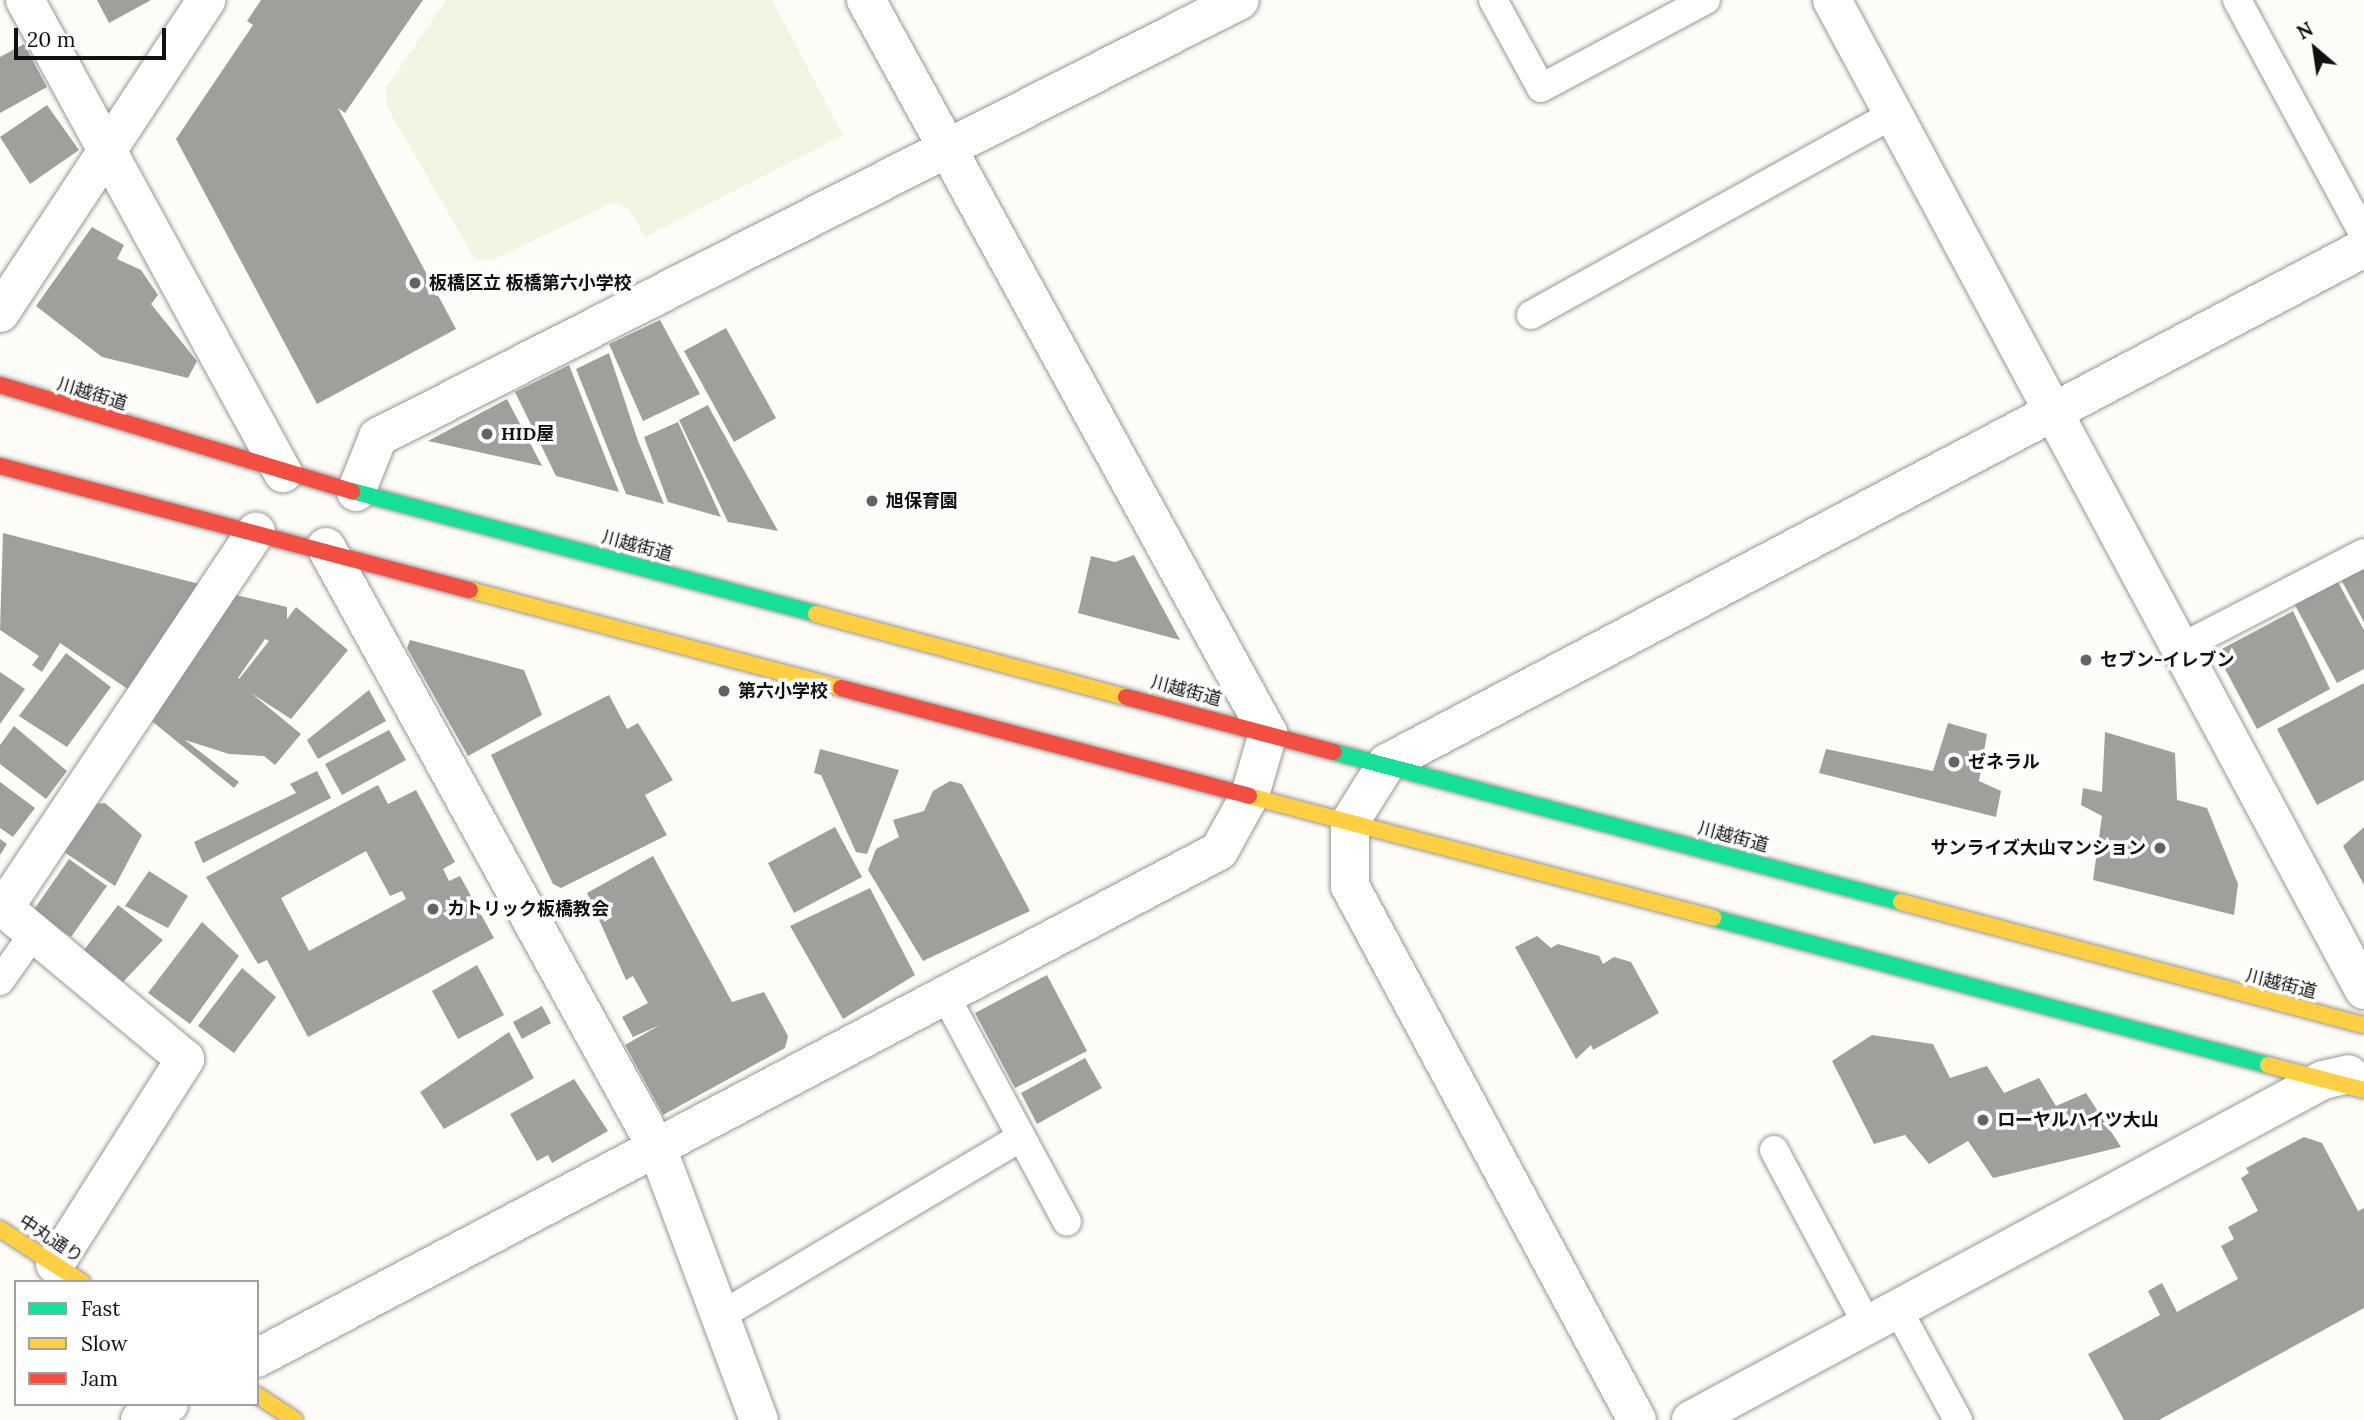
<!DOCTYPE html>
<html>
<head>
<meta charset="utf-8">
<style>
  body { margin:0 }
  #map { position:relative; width:2364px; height:1420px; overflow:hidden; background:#fdfcf7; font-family:Lora,"Noto Sans JP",serif }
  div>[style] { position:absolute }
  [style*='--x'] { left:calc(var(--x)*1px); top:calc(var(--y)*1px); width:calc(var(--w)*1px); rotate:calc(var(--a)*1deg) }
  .pitch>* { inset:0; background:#f0f6e1 }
  .building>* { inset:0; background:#a19f9c }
  .roads { filter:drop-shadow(0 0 2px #979795) drop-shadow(0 0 2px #979795) }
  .lane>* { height:28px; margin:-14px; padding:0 14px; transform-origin:14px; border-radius:14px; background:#fffffe }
  .street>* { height:38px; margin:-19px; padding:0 19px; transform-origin:19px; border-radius:19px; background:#fffffe }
  .fast>* { height:16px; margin:-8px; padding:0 8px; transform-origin:8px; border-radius:8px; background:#16e098 }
  .slow>* { height:16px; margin:-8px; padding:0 8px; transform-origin:8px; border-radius:8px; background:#ffcf43 }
  .jam>* { height:16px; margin:-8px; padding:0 8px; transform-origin:8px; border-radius:8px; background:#f24e42 }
  .dots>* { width:19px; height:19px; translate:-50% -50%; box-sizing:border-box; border:4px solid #fff; border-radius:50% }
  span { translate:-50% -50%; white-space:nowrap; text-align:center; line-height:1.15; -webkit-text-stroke:7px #fff; paint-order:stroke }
  .poi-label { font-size:18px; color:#111; font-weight:700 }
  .left { translate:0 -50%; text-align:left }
  .right { translate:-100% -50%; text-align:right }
  .street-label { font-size:18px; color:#111 }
  .legend { position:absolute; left:14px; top:1280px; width:245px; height:126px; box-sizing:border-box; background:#fff; border:2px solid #a0a0a0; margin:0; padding:9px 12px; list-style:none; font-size:21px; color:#111 }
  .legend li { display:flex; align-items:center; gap:14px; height:35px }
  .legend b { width:35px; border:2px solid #a0a0a0 }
  .north { position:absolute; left:2280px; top:14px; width:70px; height:70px; -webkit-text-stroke:5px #fff; paint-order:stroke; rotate:331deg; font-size:19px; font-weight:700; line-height:28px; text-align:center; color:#111 }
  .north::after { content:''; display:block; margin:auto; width:24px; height:32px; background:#111; clip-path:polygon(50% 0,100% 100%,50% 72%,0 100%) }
  .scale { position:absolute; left:14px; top:28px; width:152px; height:32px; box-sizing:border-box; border:4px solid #111; border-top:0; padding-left:9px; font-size:21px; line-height:24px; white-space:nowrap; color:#111; -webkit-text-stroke:5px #fff; paint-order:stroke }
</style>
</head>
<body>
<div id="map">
  <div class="pitch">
    <i style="clip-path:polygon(446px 0,772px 0,843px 135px,645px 237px,629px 209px,614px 202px,493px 260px,475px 259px,387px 107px,386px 88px)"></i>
  </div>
  <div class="building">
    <i style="clip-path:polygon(97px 0,151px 0,109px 23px)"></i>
    <i style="clip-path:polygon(261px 0,423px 0,345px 113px,338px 108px,456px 329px,317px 404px,176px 139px,253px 25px,247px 21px)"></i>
    <i style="clip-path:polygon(24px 44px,47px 87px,0 113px,0 57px)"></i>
    <i style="clip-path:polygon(47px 105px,79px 150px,30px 184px,0 137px)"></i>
    <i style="clip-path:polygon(92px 227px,124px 245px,117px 259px,141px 270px,158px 295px,151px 304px,197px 361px,188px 378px,102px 357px,36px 306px)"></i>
    <i style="clip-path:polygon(660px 320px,700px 394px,643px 421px,609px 344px)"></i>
    <i style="clip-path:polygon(726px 328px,776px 418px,734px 442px,684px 351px)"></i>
    <i style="clip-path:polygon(609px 353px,638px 441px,664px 504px,626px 494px,576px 369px)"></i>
    <i style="clip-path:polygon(569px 365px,619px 492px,556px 476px,515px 392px)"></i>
    <i style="clip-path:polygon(507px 399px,542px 466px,428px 441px)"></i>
    <i style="clip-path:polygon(708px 405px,711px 411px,778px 531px,728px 522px,679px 420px)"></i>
    <i style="clip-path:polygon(678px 422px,721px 517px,668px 502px,644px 437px)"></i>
    <i style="clip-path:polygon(3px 533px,203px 585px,132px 692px,60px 643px,42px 672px,32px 665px,39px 656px,0 630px)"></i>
    <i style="clip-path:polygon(1134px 555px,1180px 640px,1078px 613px,1091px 556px,1115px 562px)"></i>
    <i style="clip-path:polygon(2364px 560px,2364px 622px,2338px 574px)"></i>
    <i style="clip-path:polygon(2332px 571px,2364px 630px,2364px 669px,2337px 683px,2289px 594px)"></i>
    <i style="clip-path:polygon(evenodd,236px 595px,287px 607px,287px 619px,296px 607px,348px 650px,291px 719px,251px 693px,301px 734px,275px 765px,264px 756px,229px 754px,185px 740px,239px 782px,234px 788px,148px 718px,236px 595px,265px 639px,269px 641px,239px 679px,238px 678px,265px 639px)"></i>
    <i style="clip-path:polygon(2293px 611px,2330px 689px,2257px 729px,2216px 652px)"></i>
    <i style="clip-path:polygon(410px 640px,524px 670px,542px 715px,468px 756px,407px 648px)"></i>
    <i style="clip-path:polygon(66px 653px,111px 687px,67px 747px,19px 716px)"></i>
    <i style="clip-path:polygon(0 672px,25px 689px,0 724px)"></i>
    <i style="clip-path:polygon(2364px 683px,2364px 780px,2317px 805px,2277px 729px)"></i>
    <i style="clip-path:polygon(369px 690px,386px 721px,318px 759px,307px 740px)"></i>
    <i style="clip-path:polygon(609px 695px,627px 729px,638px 723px,673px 780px,645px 795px,667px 835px,561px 888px,553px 884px,491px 755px)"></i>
    <i style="clip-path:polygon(1948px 723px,1987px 734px,1979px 781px,2001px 791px,1996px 817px,1819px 773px,1826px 749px,1933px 771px)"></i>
    <i style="clip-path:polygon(14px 726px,67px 771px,46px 799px,0 764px,0 745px)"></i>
    <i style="clip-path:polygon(389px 730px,406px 760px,342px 795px,325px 764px)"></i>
    <i style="clip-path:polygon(2105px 732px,2175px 753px,2177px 800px,2207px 808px,2238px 884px,2234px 915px,2093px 880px,2102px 816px,2081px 805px,2083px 788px,2102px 792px)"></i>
    <i style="clip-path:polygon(820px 749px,899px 770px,867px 854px,856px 852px,821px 775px,814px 773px)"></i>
    <i style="clip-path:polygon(317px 771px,331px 798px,203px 863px,194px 842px,296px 793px,290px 784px)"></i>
    <i style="clip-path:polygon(950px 781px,962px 784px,1030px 911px,923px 961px,868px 870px,876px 849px,899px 837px,893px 820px,924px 811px,933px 791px)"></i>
    <i style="clip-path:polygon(0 782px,35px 808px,13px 837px,0 828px)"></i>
    <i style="clip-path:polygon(evenodd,378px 785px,388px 804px,416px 790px,455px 862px,443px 869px,449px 881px,460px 876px,494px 938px,308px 1037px,267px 960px,258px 964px,206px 877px,378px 785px,366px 851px,390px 896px,402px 891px,406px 899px,309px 951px,281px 898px,366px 851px)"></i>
    <i style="clip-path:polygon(105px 803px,142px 835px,115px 886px,64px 852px,97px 804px)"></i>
    <i style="clip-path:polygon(835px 827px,862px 877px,794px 913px,768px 863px)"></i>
    <i style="clip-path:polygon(2364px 827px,2364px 885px,2343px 846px)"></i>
    <i style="clip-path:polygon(0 839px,7px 844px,0 855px)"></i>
    <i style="clip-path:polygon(653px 856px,732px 1002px,764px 992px,788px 1036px,785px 1048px,663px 1115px,625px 1045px,660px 1025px,633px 1037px,622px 1017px,648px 1003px,633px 976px,626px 980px,587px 893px)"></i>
    <i style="clip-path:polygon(69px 859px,107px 886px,71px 937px,33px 911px)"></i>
    <i style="clip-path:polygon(149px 871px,188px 896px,168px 928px,125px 906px)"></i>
    <i style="clip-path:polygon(870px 888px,915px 975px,843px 1019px,790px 926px)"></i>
    <i style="clip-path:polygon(118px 905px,163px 940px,121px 984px,81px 954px)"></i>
    <i style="clip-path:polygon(202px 922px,239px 956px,190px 1024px,148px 993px)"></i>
    <i style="clip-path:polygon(1537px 936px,1551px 948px,1558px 944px,1599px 956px,1603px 964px,1614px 957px,1631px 962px,1659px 1013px,1593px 1050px,1591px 1045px,1576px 1059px,1515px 947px)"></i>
    <i style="clip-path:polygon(477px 965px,504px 1015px,458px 1039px,432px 991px)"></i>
    <i style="clip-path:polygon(242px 968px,276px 997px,234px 1053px,198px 1026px)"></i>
    <i style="clip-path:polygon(1047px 975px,1087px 1051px,1015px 1088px,975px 1013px)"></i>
    <i style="clip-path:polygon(542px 1006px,551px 1023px,522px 1039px,513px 1022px)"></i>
    <i style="clip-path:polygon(509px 1032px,534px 1078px,444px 1129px,420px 1092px)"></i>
    <i style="clip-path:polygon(1872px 1035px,1933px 1044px,1950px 1078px,1987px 1066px,2004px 1093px,2039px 1078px,2056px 1106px,2086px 1093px,2121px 1147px,1993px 1178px,1968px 1141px,1929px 1164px,1905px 1135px,1874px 1144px,1832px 1061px)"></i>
    <i style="clip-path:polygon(1085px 1058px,1102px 1088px,1037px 1124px,1021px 1093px)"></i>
    <i style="clip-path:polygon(574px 1079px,608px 1131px,552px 1163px,548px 1155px,537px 1161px,510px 1114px)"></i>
    <i style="clip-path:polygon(2304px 1137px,2322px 1143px,2358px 1211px,2364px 1208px,2364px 1308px,2159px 1420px,2124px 1420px,2088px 1354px,2160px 1315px,2148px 1291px,2162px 1283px,2177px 1312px,2238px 1279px,2221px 1246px,2234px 1239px,2228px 1227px,2258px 1211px,2241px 1178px,2249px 1173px,2246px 1168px)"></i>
  </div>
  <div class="roads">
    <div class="lane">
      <i style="--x:1493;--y:0;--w:100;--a:61.4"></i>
      <i style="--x:1541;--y:88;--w:187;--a:-28.1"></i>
      <i style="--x:2237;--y:0;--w:267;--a:61.6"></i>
      <i style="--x:1531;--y:315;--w:415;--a:-29"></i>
      <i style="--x:2180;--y:648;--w:207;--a:-27.3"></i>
      <i style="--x:0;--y:981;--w:59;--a:-54.7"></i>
      <i style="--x:946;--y:997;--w:255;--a:61.7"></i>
      <i style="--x:1774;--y:1150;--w:197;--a:61.9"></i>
      <i style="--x:1897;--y:1308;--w:128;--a:61.4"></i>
      <i style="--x:720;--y:1316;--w:350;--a:-30.7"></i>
    </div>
    <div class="street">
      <i style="--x:25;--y:0;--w:539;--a:61.39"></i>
      <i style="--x:1832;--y:0;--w:1124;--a:61.75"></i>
      <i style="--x:0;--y:313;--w:375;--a:-56.6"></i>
      <i style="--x:356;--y:492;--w:59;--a:-68.2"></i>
      <i style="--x:378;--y:437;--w:966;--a:-26.88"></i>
      <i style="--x:326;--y:547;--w:688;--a:61.16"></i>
      <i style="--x:658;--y:1150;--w:288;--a:69.5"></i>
      <i style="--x:55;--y:1264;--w:243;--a:-57.6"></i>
      <i style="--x:185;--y:1059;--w:236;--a:-140.2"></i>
      <i style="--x:4;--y:908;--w:453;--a:-56.2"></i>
      <i style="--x:257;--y:1358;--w:1087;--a:-27.79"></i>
      <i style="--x:1219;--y:851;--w:64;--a:-61"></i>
      <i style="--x:1250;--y:795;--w:65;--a:-73.8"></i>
      <i style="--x:1268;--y:733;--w:836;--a:-118.74"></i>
      <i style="--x:140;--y:1420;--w:33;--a:-29"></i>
      <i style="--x:1637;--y:1420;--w:606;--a:-118.26"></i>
      <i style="--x:1350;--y:886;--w:64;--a:-90"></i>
      <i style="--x:1350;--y:822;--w:70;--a:-57.9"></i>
      <i style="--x:1387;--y:763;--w:1104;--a:-27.79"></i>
      <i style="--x:1691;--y:1420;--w:718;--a:-28.28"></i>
      <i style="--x:2323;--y:1080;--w:26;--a:-13"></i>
    </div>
    <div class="fast">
      <i style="--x:352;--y:491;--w:480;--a:14.8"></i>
      <i style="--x:1334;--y:752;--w:587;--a:14.82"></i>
      <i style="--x:1713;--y:918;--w:574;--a:14.83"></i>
    </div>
    <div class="slow">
      <i style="--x:470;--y:590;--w:384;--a:14.8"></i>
      <i style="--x:816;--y:614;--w:321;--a:15"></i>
      <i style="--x:1249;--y:796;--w:480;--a:14.7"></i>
      <i style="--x:1901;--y:902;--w:479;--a:14.9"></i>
      <i style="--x:2268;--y:1065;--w:99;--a:14.6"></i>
      <i style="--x:0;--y:1229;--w:98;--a:32.9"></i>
      <i style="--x:257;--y:1395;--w:45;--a:33.3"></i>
    </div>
    <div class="jam">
      <i style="--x:0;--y:385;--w:368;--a:16.8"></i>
      <i style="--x:0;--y:466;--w:486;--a:14.8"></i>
      <i style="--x:841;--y:688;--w:422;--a:14.8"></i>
      <i style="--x:1126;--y:697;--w:215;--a:14.8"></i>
    </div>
  </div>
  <div class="dots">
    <i style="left:415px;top:283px;background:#646362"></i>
    <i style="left:487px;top:434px;background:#646362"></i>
    <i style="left:872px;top:501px;background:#646362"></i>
    <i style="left:2086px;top:660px;background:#646362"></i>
    <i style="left:724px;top:691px;background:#646362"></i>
    <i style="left:1954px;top:762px;background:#646362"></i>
    <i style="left:2160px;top:848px;background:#646362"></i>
    <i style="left:433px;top:909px;background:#646362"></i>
    <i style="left:1983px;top:1120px;background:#646362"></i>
  </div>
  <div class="poi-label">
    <span class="left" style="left:429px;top:283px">板橋区立 板橋第六小学校</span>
    <span class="left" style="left:501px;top:434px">HID屋</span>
    <span class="left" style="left:886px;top:501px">旭保育園</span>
    <span class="left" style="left:2100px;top:660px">セブン-イレブン</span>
    <span class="left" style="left:738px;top:691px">第六小学校</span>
    <span class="left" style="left:1968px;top:762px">ゼネラル</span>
    <span class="right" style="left:2146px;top:848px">サンライズ大山マンション</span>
    <span class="left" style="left:447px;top:909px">カトリック板橋教会</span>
    <span class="left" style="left:1997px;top:1120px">ローヤルハイツ大山</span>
  </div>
  <div class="street-label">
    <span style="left:92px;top:394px;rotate:17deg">川越街道</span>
    <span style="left:637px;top:546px;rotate:15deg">川越街道</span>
    <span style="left:1186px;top:691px;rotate:15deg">川越街道</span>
    <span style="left:1733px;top:837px;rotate:15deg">川越街道</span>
    <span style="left:2281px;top:984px;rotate:14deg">川越街道</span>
    <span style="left:51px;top:1239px;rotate:33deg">中丸通り</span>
  </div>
  <ul class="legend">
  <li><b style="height:9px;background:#16e098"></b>Fast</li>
  <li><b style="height:9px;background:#ffcf43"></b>Slow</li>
  <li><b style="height:9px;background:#f24e42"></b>Jam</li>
  </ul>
  <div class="north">N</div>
  <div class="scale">20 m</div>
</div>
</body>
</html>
